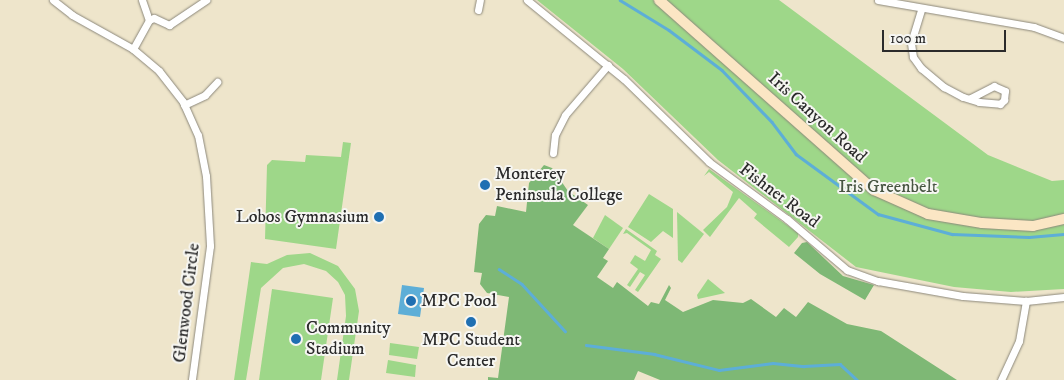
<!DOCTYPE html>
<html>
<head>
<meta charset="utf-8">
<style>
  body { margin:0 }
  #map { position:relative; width:1064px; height:380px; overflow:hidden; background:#eee5cb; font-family:"IM FELL DW Pica",serif }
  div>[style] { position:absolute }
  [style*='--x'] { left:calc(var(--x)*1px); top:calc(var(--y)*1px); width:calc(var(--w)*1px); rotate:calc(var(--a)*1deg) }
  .green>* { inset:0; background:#9ed789 }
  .forest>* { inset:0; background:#7eb875 }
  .water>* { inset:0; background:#5daed7 }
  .stream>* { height:2.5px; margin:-1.25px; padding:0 1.25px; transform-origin:1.25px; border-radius:1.25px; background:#5daed7 }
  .roads { filter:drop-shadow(0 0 1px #8c887b) drop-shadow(0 0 1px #8c887b) }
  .street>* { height:7px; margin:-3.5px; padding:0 3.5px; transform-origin:3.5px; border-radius:3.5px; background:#fff }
  .secondary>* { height:10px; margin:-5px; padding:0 5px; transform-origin:5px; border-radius:5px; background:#fbe6c4 }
  .dots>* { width:14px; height:14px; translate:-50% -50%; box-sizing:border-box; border:2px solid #f6f6f2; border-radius:50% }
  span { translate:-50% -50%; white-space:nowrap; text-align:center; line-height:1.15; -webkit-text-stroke:4px #f6f6f2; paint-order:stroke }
  .street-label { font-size:18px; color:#2b2b2b }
  .poi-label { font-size:18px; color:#2b2b2b }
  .left { translate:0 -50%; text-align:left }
  .right { translate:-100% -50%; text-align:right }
  .park-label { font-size:18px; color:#485642 }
  .scale { position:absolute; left:882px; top:30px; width:124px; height:22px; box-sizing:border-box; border:2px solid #2b2b2b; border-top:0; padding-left:6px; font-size:15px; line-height:18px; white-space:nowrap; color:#2b2b2b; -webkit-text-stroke:4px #f6f6f2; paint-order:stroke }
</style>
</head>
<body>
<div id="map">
  <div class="green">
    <i style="clip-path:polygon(537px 0,779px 0,988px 155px,1052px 181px,1064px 180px,1064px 289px,1011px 292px,954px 287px,856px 267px,718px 160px,623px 69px)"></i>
    <i style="clip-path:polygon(343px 142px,351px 143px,336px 249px,265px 239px,267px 165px,272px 160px,305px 162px,306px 155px,341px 157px)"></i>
    <i style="clip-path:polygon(709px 169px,798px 233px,798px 237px,789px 247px,754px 218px,757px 214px,739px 198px,710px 237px,703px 230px,727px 207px,733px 192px,709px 172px,704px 176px)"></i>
    <i style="clip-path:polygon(649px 194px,673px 209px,673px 238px,663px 231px,651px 242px,628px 227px)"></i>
    <i style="clip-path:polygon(677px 212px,704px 234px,682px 263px,678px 260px)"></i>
    <i style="clip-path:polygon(605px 215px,623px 228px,609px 249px,593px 238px)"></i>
    <i style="clip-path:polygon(626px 229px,657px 251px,655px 255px,661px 259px,638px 292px,635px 290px,645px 275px,640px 272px,630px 287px,627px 285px,638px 269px,630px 263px,635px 255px,645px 261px,651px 250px,627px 233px,623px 234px)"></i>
    <i style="clip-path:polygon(310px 253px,338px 266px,355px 289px,359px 311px,349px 380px,337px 380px,346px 316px,345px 295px,338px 282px,326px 271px,304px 264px,283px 268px,261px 288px,246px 380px,234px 380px,251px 262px,267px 264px,287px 255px)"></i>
    <i style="clip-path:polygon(708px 279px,725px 293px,698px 299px,697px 295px)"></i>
    <i style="clip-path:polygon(272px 289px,333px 298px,321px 380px,259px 380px)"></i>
    <i style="clip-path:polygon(390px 343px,419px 347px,417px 359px,389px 355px)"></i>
    <i style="clip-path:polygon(388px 360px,416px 365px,415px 377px,386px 373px)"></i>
  </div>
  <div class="forest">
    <i style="clip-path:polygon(544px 165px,552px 168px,568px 191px,588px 205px,573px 225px,609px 249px,603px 258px,608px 261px,597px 277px,613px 288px,617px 282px,648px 306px,651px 302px,659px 304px,669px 285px,671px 288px,665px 300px,683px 312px,713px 300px,743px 303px,751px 299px,776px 317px,784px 308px,796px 317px,808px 302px,847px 324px,881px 331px,957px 380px,660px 380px,638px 371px,634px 380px,488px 380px,488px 377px,498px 378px,509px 297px,487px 293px,480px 284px,482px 273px,474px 272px,479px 224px,486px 215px,495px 216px,497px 206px,526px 212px,529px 183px)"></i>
    <i style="clip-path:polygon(807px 242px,843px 276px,874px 285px,865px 300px,820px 274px,794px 253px,802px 243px)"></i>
  </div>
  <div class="water">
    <i style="clip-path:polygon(402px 285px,424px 288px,420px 317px,398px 314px)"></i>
  </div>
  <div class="stream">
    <i style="--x:620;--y:0;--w:57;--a:31.5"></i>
    <i style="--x:669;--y:30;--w:66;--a:37"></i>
    <i style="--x:722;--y:70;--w:72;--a:46.1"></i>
    <i style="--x:772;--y:122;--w:40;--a:53"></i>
    <i style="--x:796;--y:154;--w:102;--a:36.2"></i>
    <i style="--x:878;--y:214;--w:77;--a:15.1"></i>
    <i style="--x:952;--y:234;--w:77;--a:2.2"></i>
    <i style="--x:1029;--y:237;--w:35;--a:-5"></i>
    <i style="--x:499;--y:269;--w:27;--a:33"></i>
    <i style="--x:522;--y:284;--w:64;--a:47.5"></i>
    <i style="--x:586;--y:345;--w:69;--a:7.5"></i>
    <i style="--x:654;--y:354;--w:67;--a:13.8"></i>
    <i style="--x:719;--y:370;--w:54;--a:-7.4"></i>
    <i style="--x:773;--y:363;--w:31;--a:6"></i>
    <i style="--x:804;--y:366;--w:36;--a:-3"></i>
    <i style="--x:840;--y:364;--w:23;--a:43"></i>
  </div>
  <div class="roads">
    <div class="street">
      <i style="--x:53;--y:0;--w:24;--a:38"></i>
      <i style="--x:72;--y:15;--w:70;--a:29.1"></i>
      <i style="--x:133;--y:49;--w:34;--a:40"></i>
      <i style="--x:159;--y:71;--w:39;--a:52"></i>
      <i style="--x:183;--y:102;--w:36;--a:66"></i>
      <i style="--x:198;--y:135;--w:42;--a:79"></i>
      <i style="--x:206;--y:176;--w:70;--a:86.7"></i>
      <i style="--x:210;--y:246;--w:135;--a:97.7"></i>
      <i style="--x:142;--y:0;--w:21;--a:71"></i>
      <i style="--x:149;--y:20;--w:5;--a:-22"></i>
      <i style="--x:154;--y:18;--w:17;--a:25"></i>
      <i style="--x:169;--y:25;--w:45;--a:-34"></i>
      <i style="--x:527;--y:0;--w:125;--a:39.2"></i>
      <i style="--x:624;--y:79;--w:119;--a:44.3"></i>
      <i style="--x:709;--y:162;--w:97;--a:36.2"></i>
      <i style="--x:787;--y:219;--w:79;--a:40.4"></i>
      <i style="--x:847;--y:270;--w:33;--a:20"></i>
      <i style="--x:878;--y:281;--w:86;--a:10"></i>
      <i style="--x:963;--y:296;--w:63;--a:4.5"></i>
      <i style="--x:1026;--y:301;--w:38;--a:-6"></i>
      <i style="--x:878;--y:0;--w:158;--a:9.8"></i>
      <i style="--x:1034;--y:27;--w:32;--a:20"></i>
      <i style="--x:478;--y:10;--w:10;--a:-79"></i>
      <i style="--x:921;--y:10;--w:34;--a:107"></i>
      <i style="--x:911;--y:43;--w:14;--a:82"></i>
      <i style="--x:913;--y:57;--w:14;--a:54"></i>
      <i style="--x:921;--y:68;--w:30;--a:40"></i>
      <i style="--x:944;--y:87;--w:21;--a:28"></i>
      <i style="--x:963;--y:97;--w:17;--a:17"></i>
      <i style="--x:979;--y:102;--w:21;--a:5"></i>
      <i style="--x:1000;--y:104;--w:6;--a:-45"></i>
      <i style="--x:1004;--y:100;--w:9;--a:-84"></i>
      <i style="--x:1005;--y:91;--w:12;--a:-156"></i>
      <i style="--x:994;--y:86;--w:27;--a:153"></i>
      <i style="--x:133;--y:49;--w:33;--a:-61"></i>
      <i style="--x:184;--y:105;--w:23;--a:-25"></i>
      <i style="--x:205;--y:95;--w:18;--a:-47"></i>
      <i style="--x:553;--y:153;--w:18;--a:-84"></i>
      <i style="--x:555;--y:135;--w:22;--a:-63"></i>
      <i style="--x:565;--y:115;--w:66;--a:-49.3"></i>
      <i style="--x:1001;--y:380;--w:43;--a:-65.2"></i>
      <i style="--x:1019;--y:341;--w:41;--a:-80.1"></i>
    </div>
    <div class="secondary">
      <i style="--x:659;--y:0;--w:287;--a:41.5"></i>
      <i style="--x:874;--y:190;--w:59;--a:24"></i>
      <i style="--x:928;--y:214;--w:55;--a:9.5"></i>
      <i style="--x:982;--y:223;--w:51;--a:3.4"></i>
      <i style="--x:1033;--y:226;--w:32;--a:-13"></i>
    </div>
  </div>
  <div class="dots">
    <i style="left:485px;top:185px;background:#1f6fb2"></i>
    <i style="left:379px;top:217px;background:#1f6fb2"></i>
    <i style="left:411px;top:301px;background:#1f6fb2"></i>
    <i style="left:471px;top:322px;background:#1f6fb2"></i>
    <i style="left:296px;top:339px;background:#1f6fb2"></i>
  </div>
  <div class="street-label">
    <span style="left:817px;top:118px;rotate:42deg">Iris Canyon Road</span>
    <span style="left:779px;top:196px;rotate:37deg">Fishnet Road</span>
    <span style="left:187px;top:303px;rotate:-83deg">Glenwood Circle</span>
  </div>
  <div class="poi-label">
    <span class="left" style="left:495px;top:185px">Monterey<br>Peninsula College</span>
    <span class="right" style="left:369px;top:217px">Lobos Gymnasium</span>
    <span class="left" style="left:421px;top:301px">MPC Pool</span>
    <span class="left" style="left:306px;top:339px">Community<br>Stadium</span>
    <span style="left:471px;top:351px">MPC Student<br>Center</span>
  </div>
  <div class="park-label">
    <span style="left:888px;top:187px">Iris Greenbelt</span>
  </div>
  <div class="scale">100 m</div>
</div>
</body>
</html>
